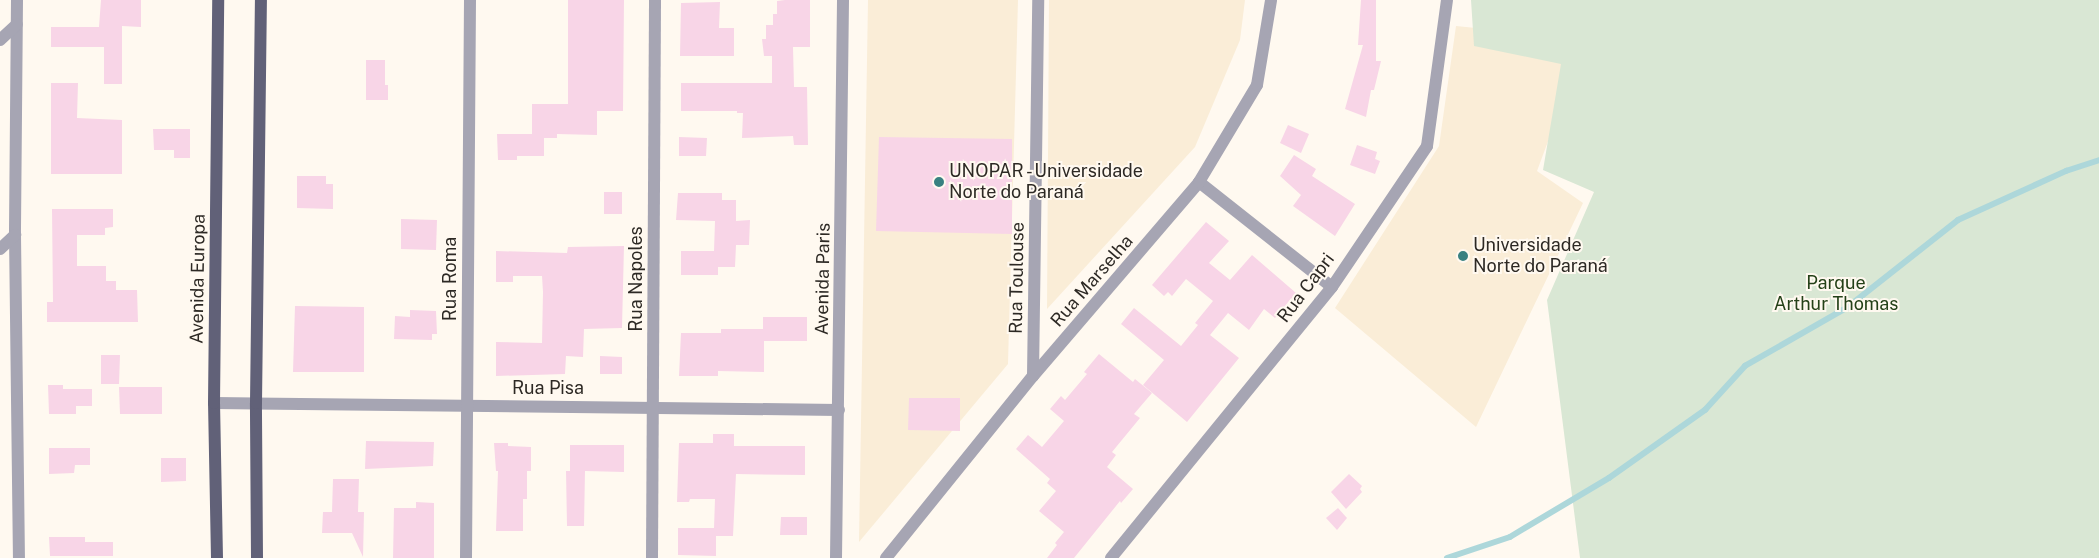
<!DOCTYPE html>
<html>
<head>
<meta charset="utf-8">
<style>
  body { margin:0 }
  #map { position:relative; width:2099px; height:558px; overflow:hidden; background:#fff9f0; font-family:"Public Sans",sans-serif }
  div>[style] { position:absolute }
  [style*='--x'] { left:calc(var(--x)*1px); top:calc(var(--y)*1px); width:calc(var(--w)*1px); rotate:calc(var(--a)*1deg) }
  .built>* { inset:0; background:#faedd7 }
  .green>* { inset:0; background:#d9e7d4 }
  .stream>* { height:5.5px; margin:-2.75px; padding:0 2.75px; transform-origin:2.75px; border-radius:2.75px; background:#add7da }
  .building>* { inset:0; background:#f8d5e7 }
  .minor>* { height:12px; margin:-6px; padding:0 6px; transform-origin:6px; border-radius:6px; background:#a6a5b3 }
  .major>* { height:12px; margin:-6px; padding:0 6px; transform-origin:6px; border-radius:6px; background:#616178 }
  .dots>* { width:14px; height:14px; translate:-50% -50%; box-sizing:border-box; border:2px solid #fff9f0; border-radius:50% }
  span { translate:-50% -50%; white-space:nowrap; text-align:center; line-height:1.15; -webkit-text-stroke:4px #fff9f0; paint-order:stroke }
  .poi-label { font-size:18px; color:#2d2924 }
  .left { translate:0 -50%; text-align:left }
  .street-label { font-size:18px; color:#2d2924 }
  .park-label { font-size:18px; color:#244118 }
</style>
</head>
<body>
<div id="map">
  <div class="built">
    <i style="clip-path:polygon(868px 0,1018px 0,1008px 364px,859px 542px)"></i>
    <i style="clip-path:polygon(1049px 0,1245px 0,1240px 40px,1195px 147px,1047px 309px)"></i>
    <i style="clip-path:polygon(1456px 26px,1586px 39px,1537px 171px,1583px 203px,1476px 427px,1335px 308px,1439px 146px)"></i>
  </div>
  <div class="green">
    <i style="clip-path:polygon(1471px 0,2099px 0,2099px 558px,1580px 558px,1547px 300px,1594px 192px,1543px 170px,1561px 64px,1474px 46px)"></i>
  </div>
  <div class="stream">
    <i style="--x:1447;--y:558;--w:66;--a:-18.4"></i>
    <i style="--x:1510;--y:537;--w:115;--a:-30.8"></i>
    <i style="--x:1609;--y:478;--w:118;--a:-35.3"></i>
    <i style="--x:1705;--y:410;--w:59;--a:-47.7"></i>
    <i style="--x:1745;--y:366;--w:119;--a:-29.8"></i>
    <i style="--x:1848;--y:307;--w:140;--a:-38.3"></i>
    <i style="--x:1958;--y:220;--w:119;--a:-24.4"></i>
    <i style="--x:2066;--y:171;--w:35;--a:-18"></i>
  </div>
  <div class="building">
    <i style="clip-path:polygon(101px 0,141px 0,141px 27px,122px 26px,122px 84px,104px 84px,104px 47px,51px 47px,51px 27px,99px 27px)"></i>
    <i style="clip-path:polygon(568px 0,624px 0,623px 111px,597px 111px,597px 135px,557px 134px,557px 138px,544px 138px,544px 156px,517px 156px,517px 160px,498px 160px,497px 134px,532px 134px,532px 104px,568px 104px)"></i>
    <i style="clip-path:polygon(785px 0,810px 0,810px 47px,793px 47px,794px 87px,807px 87px,808px 145px,794px 145px,793px 136px,742px 138px,743px 113px,737px 113px,737px 111px,681px 111px,681px 83px,772px 83px,772px 56px,764px 56px,762px 39px,766px 39px,766px 25px,773px 25px,773px 14px,777px 14px,777px 1px)"></i>
    <i style="clip-path:polygon(1361px 0,1376px 0,1376px 61px,1381px 61px,1374px 90px,1371px 90px,1366px 117px,1345px 109px,1363px 45px,1358px 45px)"></i>
    <i style="clip-path:polygon(720px 2px,719px 28px,734px 28px,734px 56px,680px 56px,681px 3px)"></i>
    <i style="clip-path:polygon(366px 60px,385px 60px,385px 85px,388px 85px,388px 100px,366px 100px)"></i>
    <i style="clip-path:polygon(51px 83px,78px 83px,77px 118px,122px 120px,122px 174px,51px 174px)"></i>
    <i style="clip-path:polygon(1288px 125px,1309px 134px,1301px 153px,1280px 143px)"></i>
    <i style="clip-path:polygon(153px 129px,190px 129px,190px 158px,174px 158px,174px 150px,154px 150px)"></i>
    <i style="clip-path:polygon(679px 137px,707px 138px,706px 156px,679px 156px)"></i>
    <i style="clip-path:polygon(879px 137px,1012px 139px,1012px 234px,876px 231px)"></i>
    <i style="clip-path:polygon(1357px 145px,1377px 152px,1375px 159px,1380px 161px,1375px 174px,1350px 165px)"></i>
    <i style="clip-path:polygon(1294px 155px,1316px 169px,1312px 176px,1355px 204px,1335px 236px,1293px 206px,1301px 195px,1280px 176px)"></i>
    <i style="clip-path:polygon(297px 176px,326px 176px,326px 184px,333px 184px,333px 209px,297px 208px)"></i>
    <i style="clip-path:polygon(604px 192px,622px 192px,622px 214px,604px 214px)"></i>
    <i style="clip-path:polygon(678px 193px,722px 193px,722px 200px,736px 200px,736px 221px,750px 220px,749px 245px,736px 245px,735px 267px,718px 267px,718px 275px,681px 275px,681px 251px,714px 251px,715px 221px,676px 220px)"></i>
    <i style="clip-path:polygon(52px 209px,113px 209px,113px 227px,105px 228px,105px 235px,77px 235px,77px 266px,106px 266px,106px 281px,116px 281px,116px 290px,137px 290px,138px 322px,47px 322px,47px 302px,53px 302px)"></i>
    <i style="clip-path:polygon(401px 219px,437px 220px,436px 250px,401px 249px)"></i>
    <i style="clip-path:polygon(1206px 222px,1229px 241px,1209px 263px,1230px 280px,1252px 255px,1296px 293px,1275px 318px,1264px 309px,1249px 330px,1228px 313px,1210px 335px,1239px 358px,1187px 422px,1143px 385px,1164px 360px,1121px 324px,1134px 308px,1181px 346px,1198px 325px,1195px 323px,1213px 301px,1186px 279px,1172px 296px,1168px 292px,1164px 296px,1152px 285px)"></i>
    <i style="clip-path:polygon(624px 246px,622px 328px,584px 329px,583px 357px,566px 356px,565px 374px,496px 376px,496px 342px,542px 343px,543px 292px,542px 276px,513px 276px,513px 282px,496px 282px,496px 251px,567px 253px,568px 247px)"></i>
    <i style="clip-path:polygon(295px 306px,364px 307px,364px 372px,293px 372px)"></i>
    <i style="clip-path:polygon(410px 310px,436px 311px,437px 334px,432px 334px,432px 340px,394px 339px,395px 316px,410px 317px)"></i>
    <i style="clip-path:polygon(763px 317px,807px 317px,807px 341px,764px 341px,764px 372px,718px 371px,718px 376px,679px 376px,681px 333px,721px 333px,721px 329px,763px 329px)"></i>
    <i style="clip-path:polygon(1099px 354px,1133px 382px,1135px 379px,1152px 393px,1134px 414px,1140px 418px,1112px 452px,1116px 455px,1107px 467px,1133px 489px,1121px 503px,1120px 501px,1074px 558px,1047px 558px,1057px 545px,1055px 543px,1064px 532px,1039px 511px,1056px 491px,1047px 483px,1050px 479px,1016px 449px,1028px 435px,1042px 447px,1064px 421px,1050px 409px,1061px 396px,1065px 400px,1087px 374px,1084px 372px)"></i>
    <i style="clip-path:polygon(101px 355px,120px 355px,119px 384px,101px 384px)"></i>
    <i style="clip-path:polygon(600px 356px,622px 357px,622px 374px,600px 374px)"></i>
    <i style="clip-path:polygon(48px 385px,63px 385px,63px 389px,92px 389px,92px 406px,76px 406px,76px 414px,49px 414px)"></i>
    <i style="clip-path:polygon(119px 387px,162px 387px,162px 414px,120px 414px)"></i>
    <i style="clip-path:polygon(909px 398px,960px 398px,960px 431px,908px 430px)"></i>
    <i style="clip-path:polygon(713px 434px,734px 434px,734px 446px,805px 446px,805px 475px,736px 474px,733px 536px,716px 536px,716px 556px,678px 555px,678px 528px,714px 528px,715px 499px,690px 499px,689px 502px,677px 502px,679px 443px,713px 443px)"></i>
    <i style="clip-path:polygon(366px 441px,434px 442px,433px 466px,365px 469px)"></i>
    <i style="clip-path:polygon(494px 443px,508px 443px,508px 446px,531px 447px,531px 471px,527px 471px,527px 499px,523px 499px,523px 531px,496px 531px,498px 471px,496px 471px)"></i>
    <i style="clip-path:polygon(570px 445px,624px 445px,624px 472px,585px 471px,584px 526px,567px 526px,566px 471px,570px 471px)"></i>
    <i style="clip-path:polygon(49px 448px,90px 448px,90px 465px,75px 465px,74px 473px,49px 474px)"></i>
    <i style="clip-path:polygon(161px 458px,186px 458px,186px 481px,161px 482px)"></i>
    <i style="clip-path:polygon(1349px 474px,1362px 486px,1360px 489px,1362px 492px,1346px 509px,1331px 492px)"></i>
    <i style="clip-path:polygon(333px 479px,359px 479px,358px 512px,364px 512px,363px 557px,352px 533px,322px 533px,323px 512px,332px 512px)"></i>
    <i style="clip-path:polygon(416px 502px,434px 503px,434px 558px,393px 558px,394px 508px,416px 508px)"></i>
    <i style="clip-path:polygon(1338px 508px,1347px 518px,1337px 530px,1326px 518px)"></i>
    <i style="clip-path:polygon(781px 517px,807px 517px,807px 535px,780px 535px)"></i>
    <i style="clip-path:polygon(49px 537px,85px 537px,85px 542px,113px 542px,113px 556px,50px 556px)"></i>
  </div>
  <div class="minor">
    <i style="--x:17;--y:0;--w:235;--a:90.5"></i>
    <i style="--x:15;--y:235;--w:323;--a:89.3"></i>
    <i style="--x:0;--y:40;--w:23;--a:-43"></i>
    <i style="--x:1199;--y:182;--w:169;--a:38.3"></i>
    <i style="--x:0;--y:249;--w:21;--a:-43"></i>
    <i style="--x:1033;--y:376;--w:376;--a:-89.2"></i>
    <i style="--x:214;--y:403;--w:625;--a:0.64"></i>
    <i style="--x:466;--y:558;--w:558;--a:-89.59"></i>
    <i style="--x:652;--y:558;--w:558;--a:-89.69"></i>
    <i style="--x:836;--y:558;--w:558;--a:-89.28"></i>
    <i style="--x:886;--y:558;--w:234;--a:-51.1"></i>
    <i style="--x:1033;--y:376;--w:255;--a:-49.4"></i>
    <i style="--x:1199;--y:182;--w:113;--a:-59.1"></i>
    <i style="--x:1257;--y:85;--w:86;--a:-80.6"></i>
    <i style="--x:1111;--y:558;--w:350;--a:-50.8"></i>
    <i style="--x:1332;--y:287;--w:170;--a:-56"></i>
    <i style="--x:1427;--y:146;--w:147;--a:-82.2"></i>
  </div>
  <div class="major">
    <i style="--x:217;--y:558;--w:155;--a:-91.1"></i>
    <i style="--x:214;--y:403;--w:403;--a:-89.4"></i>
    <i style="--x:257;--y:558;--w:155;--a:-90.4"></i>
    <i style="--x:256;--y:403;--w:403;--a:-89.3"></i>
  </div>
  <div class="dots">
    <i style="left:939px;top:182px;background:#398181"></i>
    <i style="left:1463px;top:256px;background:#398181"></i>
  </div>
  <div class="poi-label">
    <span class="left" style="left:949px;top:182px">UNOPAR - Universidade<br>Norte do Paraná</span>
    <span class="left" style="left:1473px;top:256px">Universidade<br>Norte do Paraná</span>
  </div>
  <div class="street-label">
    <span style="left:1017px;top:278px;rotate:-89deg">Rua Toulouse</span>
    <span style="left:198px;top:279px;rotate:-89deg">Avenida Europa</span>
    <span style="left:450px;top:279px;rotate:-90deg">Rua Roma</span>
    <span style="left:636px;top:279px;rotate:-90deg">Rua Napoles</span>
    <span style="left:823px;top:279px;rotate:-89deg">Avenida Paris</span>
    <span style="left:1092px;top:281px;rotate:-49deg">Rua Marselha</span>
    <span style="left:1306px;top:288px;rotate:-53deg">Rua Capri</span>
    <span style="left:548px;top:388px">Rua Pisa</span>
  </div>
  <div class="park-label">
    <span style="left:1836px;top:294px">Parque<br>Arthur Thomas</span>
  </div>
</div>
</body>
</html>
